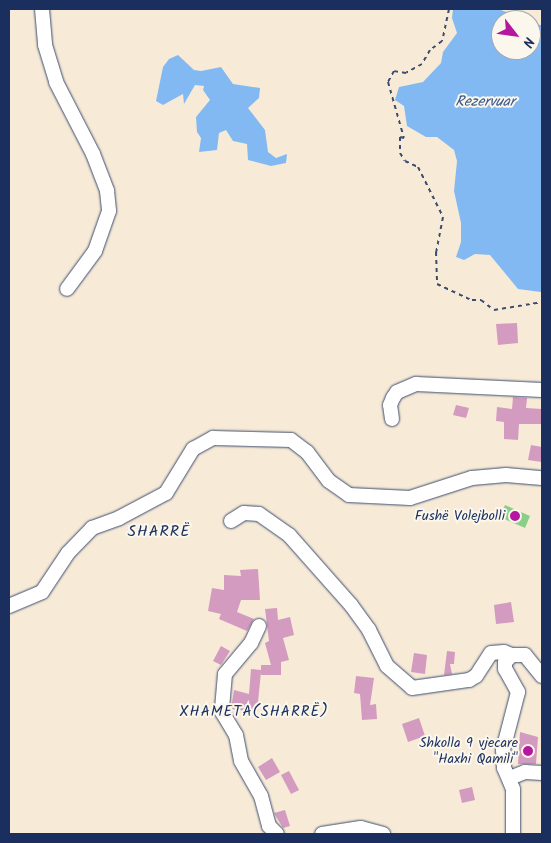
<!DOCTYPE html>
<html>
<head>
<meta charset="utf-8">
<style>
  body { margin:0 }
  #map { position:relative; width:551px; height:843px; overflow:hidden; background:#f7ebd7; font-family:Kalam,sans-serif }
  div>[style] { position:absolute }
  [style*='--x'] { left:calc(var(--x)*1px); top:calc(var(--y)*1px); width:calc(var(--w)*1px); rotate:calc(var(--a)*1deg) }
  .green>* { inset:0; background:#89cf89 }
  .water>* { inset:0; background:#83b9f2 }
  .building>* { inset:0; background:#d39bbf }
  .path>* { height:2px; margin-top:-1px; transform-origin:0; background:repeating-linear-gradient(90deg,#3c4b70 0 4px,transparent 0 8px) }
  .roads { filter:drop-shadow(0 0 1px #3c4b70) drop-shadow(0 0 1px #3c4b70) }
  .minor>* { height:14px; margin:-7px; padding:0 7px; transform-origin:7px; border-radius:7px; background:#fff }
  .dots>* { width:14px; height:14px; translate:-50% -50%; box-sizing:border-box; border:2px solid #fbf7ec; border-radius:50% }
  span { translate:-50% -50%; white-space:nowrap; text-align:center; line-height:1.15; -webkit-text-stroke:4px #fbf7ec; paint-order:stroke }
  .poi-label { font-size:14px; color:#1b2f5e }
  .right { translate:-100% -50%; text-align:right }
  .water-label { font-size:15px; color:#3a588a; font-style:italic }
  .neighbourhood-label { font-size:15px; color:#1b2f5e; letter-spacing:1px }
  .quarter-label { font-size:16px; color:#1b2f5e; letter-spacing:1px }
  .frame { position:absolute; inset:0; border:10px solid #1b2f5e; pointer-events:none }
  .north { position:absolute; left:491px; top:10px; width:50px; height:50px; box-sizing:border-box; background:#fbf7ec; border:1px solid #a1a7b3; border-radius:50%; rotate:120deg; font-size:14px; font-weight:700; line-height:20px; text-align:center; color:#1b2f5e }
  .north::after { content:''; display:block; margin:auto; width:18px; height:22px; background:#b5179e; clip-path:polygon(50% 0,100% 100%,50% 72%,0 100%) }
</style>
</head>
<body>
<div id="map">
  <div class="green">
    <i style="clip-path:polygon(505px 505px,530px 516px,525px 528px,500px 517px)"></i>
  </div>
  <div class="water">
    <i style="clip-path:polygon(453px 9px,498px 9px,520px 17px,523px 20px,501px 20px,501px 50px,531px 50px,531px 24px,542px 25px,541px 292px,518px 289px,490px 255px,475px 254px,464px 260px,456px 257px,461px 242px,461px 223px,454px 191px,457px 161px,454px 150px,437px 137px,426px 137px,407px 126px,404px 106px,395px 100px,399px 87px,423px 82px,441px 63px,443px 52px,457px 33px,452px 18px)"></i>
    <i style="clip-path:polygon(178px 55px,194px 70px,201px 71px,221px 67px,233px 84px,260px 88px,259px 98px,248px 108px,265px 130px,268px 152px,276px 158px,287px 154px,286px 163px,271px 166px,248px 160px,247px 144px,233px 141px,226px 130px,219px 133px,217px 150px,199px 152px,201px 138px,197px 132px,196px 117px,210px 100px,203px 90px,204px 86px,195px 85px,184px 104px,183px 94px,163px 105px,156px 101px,163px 67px,169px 59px)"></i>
  </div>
  <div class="building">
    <i style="clip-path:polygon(517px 323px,518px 343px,498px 345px,496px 324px)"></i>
    <i style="clip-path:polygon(513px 397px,527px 398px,526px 408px,542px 409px,542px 424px,519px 424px,518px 440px,504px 439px,504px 422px,496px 421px,497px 407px,512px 409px)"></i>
    <i style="clip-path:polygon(456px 405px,469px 408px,466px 418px,453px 415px)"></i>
    <i style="clip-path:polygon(531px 445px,542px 447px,542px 462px,528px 460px)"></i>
    <i style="clip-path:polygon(258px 569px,260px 600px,241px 600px,237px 612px,254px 619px,247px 631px,219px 619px,221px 614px,208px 611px,212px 588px,224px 590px,224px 575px,241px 576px,240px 570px)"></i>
    <i style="clip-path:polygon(511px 602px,514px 622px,496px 624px,494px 605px)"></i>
    <i style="clip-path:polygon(277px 608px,278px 620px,290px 617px,294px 635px,283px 638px,289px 660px,281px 662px,281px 675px,261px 675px,261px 672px,257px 712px,231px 709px,234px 690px,249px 694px,251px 669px,261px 670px,261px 665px,271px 665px,265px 643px,269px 641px,265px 609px)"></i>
    <i style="clip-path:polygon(221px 646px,230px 651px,221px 665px,213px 661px)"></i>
    <i style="clip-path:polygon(447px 651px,455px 652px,454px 664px,450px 664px,452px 674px,444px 675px)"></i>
    <i style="clip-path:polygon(414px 653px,427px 655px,425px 674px,411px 672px)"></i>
    <i style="clip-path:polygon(356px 676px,374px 678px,370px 705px,376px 704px,377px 719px,362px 720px,360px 694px,354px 693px)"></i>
    <i style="clip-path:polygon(419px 718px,425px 736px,408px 742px,402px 724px)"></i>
    <i style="clip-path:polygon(520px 732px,538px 737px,536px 764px,518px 764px)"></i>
    <i style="clip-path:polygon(272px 758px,280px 772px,266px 780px,258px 767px)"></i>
    <i style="clip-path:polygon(289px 771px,299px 790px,291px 794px,281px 775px)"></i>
    <i style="clip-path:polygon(472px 787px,475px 800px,462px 803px,459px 790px)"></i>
    <i style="clip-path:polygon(285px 810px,290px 826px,283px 828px,274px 813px)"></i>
  </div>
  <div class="path">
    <i style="--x:449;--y:9;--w:33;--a:102"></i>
    <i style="--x:442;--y:41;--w:15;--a:143"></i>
    <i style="--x:430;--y:50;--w:16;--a:120"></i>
    <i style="--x:422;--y:64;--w:18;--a:151"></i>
    <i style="--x:406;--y:73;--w:12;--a:-171"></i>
    <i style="--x:394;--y:71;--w:13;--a:119"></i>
    <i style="--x:388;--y:82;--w:58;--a:74.1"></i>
    <i style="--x:404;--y:138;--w:4;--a:-166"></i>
    <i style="--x:400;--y:137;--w:16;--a:90"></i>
    <i style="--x:400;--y:153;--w:9;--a:58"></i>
    <i style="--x:405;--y:161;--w:14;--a:25"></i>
    <i style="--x:418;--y:167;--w:56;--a:63.4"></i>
    <i style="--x:443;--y:217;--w:36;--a:101"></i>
    <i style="--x:436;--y:252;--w:32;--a:88"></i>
    <i style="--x:437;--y:284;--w:38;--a:25"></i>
    <i style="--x:472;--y:300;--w:9;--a:0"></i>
    <i style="--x:481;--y:300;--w:16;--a:38"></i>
    <i style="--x:494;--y:310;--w:49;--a:-9.5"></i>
  </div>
  <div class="roads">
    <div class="minor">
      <i style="--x:42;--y:9;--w:36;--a:85"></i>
      <i style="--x:45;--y:45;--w:39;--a:73"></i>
      <i style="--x:56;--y:82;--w:81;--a:62.8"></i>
      <i style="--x:93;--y:154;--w:40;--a:69"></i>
      <i style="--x:107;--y:191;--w:20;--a:84"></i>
      <i style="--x:109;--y:211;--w:42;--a:109.3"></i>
      <i style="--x:95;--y:251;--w:47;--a:126.4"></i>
      <i style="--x:392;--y:419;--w:14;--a:-98"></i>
      <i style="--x:390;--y:405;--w:8;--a:-67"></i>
      <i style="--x:393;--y:398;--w:7;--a:-56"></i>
      <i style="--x:397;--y:392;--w:21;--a:-23"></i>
      <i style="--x:416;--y:384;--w:126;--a:2.7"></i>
      <i style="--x:231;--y:521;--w:15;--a:-32"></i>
      <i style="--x:244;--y:513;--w:15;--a:4"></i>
      <i style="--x:259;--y:514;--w:37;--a:35"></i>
      <i style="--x:289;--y:535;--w:94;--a:48.5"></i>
      <i style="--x:351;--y:605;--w:31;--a:54"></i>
      <i style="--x:369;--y:630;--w:40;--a:63.4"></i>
      <i style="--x:387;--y:666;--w:33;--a:41"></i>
      <i style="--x:412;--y:688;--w:58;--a:-8"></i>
      <i style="--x:469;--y:680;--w:8;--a:-30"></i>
      <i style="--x:476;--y:676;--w:27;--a:-57"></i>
      <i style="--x:491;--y:653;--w:13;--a:-4"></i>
      <i style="--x:504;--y:652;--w:9;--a:21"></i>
      <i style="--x:9;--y:606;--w:36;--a:-23"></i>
      <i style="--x:42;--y:592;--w:47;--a:-56.3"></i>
      <i style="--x:68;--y:553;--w:35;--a:-46"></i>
      <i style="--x:92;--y:528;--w:29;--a:-20"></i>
      <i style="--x:119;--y:518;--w:53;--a:-28"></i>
      <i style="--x:166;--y:493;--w:52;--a:-58.5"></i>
      <i style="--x:193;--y:449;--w:23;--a:-29"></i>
      <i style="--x:213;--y:438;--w:78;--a:1.5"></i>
      <i style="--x:291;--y:440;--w:20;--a:37"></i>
      <i style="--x:307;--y:452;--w:36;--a:53"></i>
      <i style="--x:329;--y:481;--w:24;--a:35"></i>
      <i style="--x:349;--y:495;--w:61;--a:2.8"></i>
      <i style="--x:410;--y:498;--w:65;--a:-17.9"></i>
      <i style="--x:472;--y:478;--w:34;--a:-5"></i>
      <i style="--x:506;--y:475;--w:36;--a:5"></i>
      <i style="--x:259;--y:626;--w:19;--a:115"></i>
      <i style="--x:251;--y:643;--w:40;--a:130"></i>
      <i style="--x:225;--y:674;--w:38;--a:95"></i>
      <i style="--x:222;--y:712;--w:27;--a:59"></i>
      <i style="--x:236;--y:735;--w:26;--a:79"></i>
      <i style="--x:241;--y:761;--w:40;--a:60.3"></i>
      <i style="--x:261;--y:796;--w:31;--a:75"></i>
      <i style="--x:269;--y:826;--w:11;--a:45"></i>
      <i style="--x:510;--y:778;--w:16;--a:-22"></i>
      <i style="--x:525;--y:772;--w:17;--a:3"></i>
      <i style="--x:322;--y:834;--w:39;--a:-9"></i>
      <i style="--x:361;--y:828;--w:23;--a:15"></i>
      <i style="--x:513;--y:834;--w:45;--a:-90"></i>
      <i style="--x:513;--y:789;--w:23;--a:-113"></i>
      <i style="--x:504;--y:768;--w:18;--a:-93"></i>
      <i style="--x:503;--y:750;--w:60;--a:-75.5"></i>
      <i style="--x:518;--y:692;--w:26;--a:-119"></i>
      <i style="--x:505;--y:669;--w:7;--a:-90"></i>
      <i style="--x:505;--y:662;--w:10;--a:-45"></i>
      <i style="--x:512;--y:655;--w:13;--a:0"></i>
      <i style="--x:525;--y:655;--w:27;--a:51"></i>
    </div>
  </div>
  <div class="dots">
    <i style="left:515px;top:516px;background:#b5179e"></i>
    <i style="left:528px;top:751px;background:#b5179e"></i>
  </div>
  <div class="poi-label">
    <span class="right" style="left:505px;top:516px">Fushë Volejbolli</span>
    <span class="right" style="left:518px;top:751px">Shkolla 9 vjecare<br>"Haxhi Qamili"</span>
  </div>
  <div class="water-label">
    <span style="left:485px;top:103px">Rezervuar</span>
  </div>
  <div class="neighbourhood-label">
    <span style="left:254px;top:713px">XHAMETA(SHARRË)</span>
  </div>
  <div class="quarter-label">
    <span style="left:159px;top:532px">SHARRË</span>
  </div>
  <div class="frame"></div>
  <div class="north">N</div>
</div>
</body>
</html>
